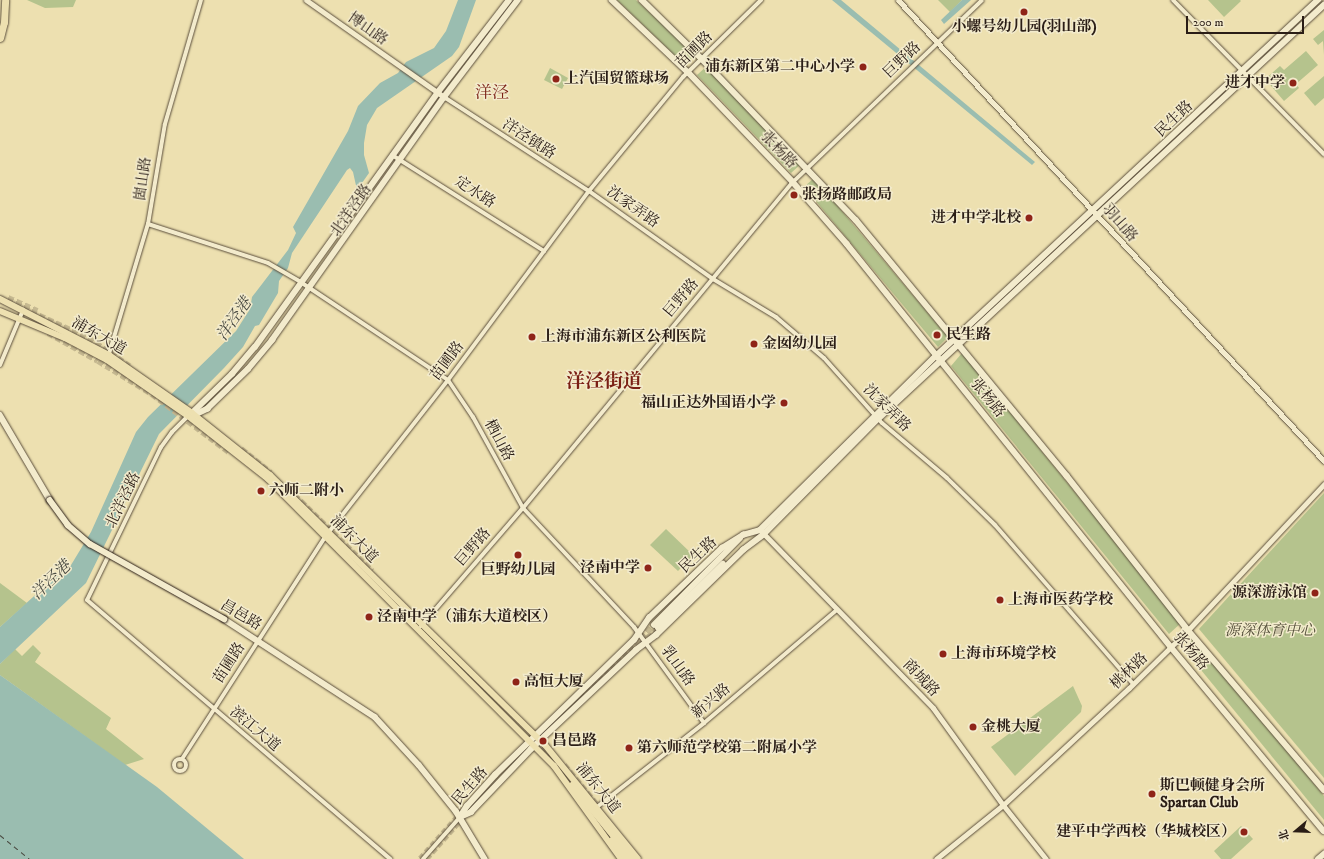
<!DOCTYPE html>
<html>
<head>
<meta charset="utf-8">
<style>
  body { margin:0 }
  #map { position:relative; width:1324px; height:859px; overflow:hidden; background:#ede0b0; font-family:"IM FELL DW Pica","Noto Serif SC",serif }
  div>[style] { position:absolute }
  [style*='--x'] { left:calc(var(--x)*1px); top:calc(var(--y)*1px); width:calc(var(--w)*1px); rotate:calc(var(--a)*1deg) }
  .green>* { inset:0; background:#b5c38d }
  .water>* { inset:0; background:#9abdb0 }
  .ferry>* { height:1px; margin-top:-0.5px; transform-origin:0; background:repeating-linear-gradient(90deg,#4c4d44 0 5px,transparent 0 9px) }
  .secondary-tunnel>* { height:5.5px; margin-top:-2.75px; transform-origin:0; background:repeating-linear-gradient(90deg,#c6b991 0 5.5px,transparent 0 8.5px) }
  .primary-tunnel>* { height:6px; margin-top:-3px; transform-origin:0; background:repeating-linear-gradient(90deg,#c6b991 0 6px,transparent 0 9px) }
  .roads { filter:drop-shadow(0 0 1px #5b4e3c) drop-shadow(0 0 1px #5b4e3c) }
  .minor>* { height:4px; margin:-2px; padding:0 2px; transform-origin:2px; border-radius:2px; background:#f3ebcc }
  .minor>.ring { margin:-2px; padding:0; box-sizing:content-box; background:none; border:4px solid #f3ebcc; border-radius:50% }
  .tertiary>* { height:5px; margin:-2.5px; padding:0 2.5px; transform-origin:2.5px; border-radius:2.5px; background:#f3ebcc }
  .secondary>* { height:5.5px; margin:-2.75px; padding:0 2.75px; transform-origin:2.75px; border-radius:2.75px; background:#f3ebcc }
  .primary>* { height:6px; margin:-3px; padding:0 3px; transform-origin:3px; border-radius:3px; background:#ede0b0 }
  .trunk>* { height:7px; margin:-3.5px; padding:0 3.5px; transform-origin:3.5px; border-radius:3.5px; background:#ede0b0 }
  .bridges { filter:drop-shadow(0 0 1px #2a1d16) drop-shadow(0 0 1px #2a1d16) }
  .secondary-bridge>* { height:5.5px; margin:-2.75px; padding:0 2.75px; transform-origin:2.75px; border-radius:2.75px; background:#f3ebcc }
  .dots>* { width:11px; height:11px; translate:-50% -50%; box-sizing:border-box; border:2px solid #f3ebcc; border-radius:50% }
  span { translate:-50% -50%; white-space:nowrap; text-align:center; line-height:1.15; -webkit-text-stroke:3px #f3ebcc; paint-order:stroke }
  .poi-label { font-size:15px; color:#2a1d16; font-weight:700 }
  .right { translate:-100% -50%; text-align:right }
  .left { translate:0 -50%; text-align:left }
  .street-label { font-size:15px; color:#2a1d16 }
  .park-label { font-size:15px; color:#544f3a; font-style:italic }
  .water-label { font-size:16px; color:#4c4d44; font-style:italic }
  .quarter-label { font-size:17px; color:#7a1f14 }
  .district-label { font-size:19px; color:#7a1f14; font-weight:700 }
  .north { position:absolute; left:1276px; top:811px; width:40px; height:40px; -webkit-text-stroke:3px #f3ebcc; paint-order:stroke; rotate:251deg; font-size:11px; font-weight:700; line-height:16px; text-align:center; color:#2a1d16 }
  .north::after { content:''; display:block; margin:auto; width:14px; height:18px; background:#2a1d16; clip-path:polygon(50% 0,100% 100%,50% 72%,0 100%) }
  .scale { position:absolute; left:1186px; top:16px; width:118px; height:18px; box-sizing:border-box; border:2px solid #2a1d16; border-top:0; padding-left:5px; font-size:12px; line-height:14px; white-space:nowrap; color:#2a1d16; -webkit-text-stroke:3px #f3ebcc; paint-order:stroke }
</style>
</head>
<body>
<div id="map">
  <div class="green">
    <i style="clip-path:polygon(27px 0,76px 0,73px 7px,45px 8px)"></i>
    <i style="clip-path:polygon(617px 0,636px 0,695px 55px,685px 65px)"></i>
    <i style="clip-path:polygon(938px 0,962px 0,950px 12px)"></i>
    <i style="clip-path:polygon(1208px 0,1240px 0,1241px 1px,1224px 17px)"></i>
    <i style="clip-path:polygon(1324px 30px,1324px 55px,1323px 41px,1318px 45px,1313px 39px)"></i>
    <i style="clip-path:polygon(1306px 51px,1318px 65px,1296px 84px,1299px 88px,1284px 101px,1265px 79px,1280px 66px,1284px 70px)"></i>
    <i style="clip-path:polygon(708px 65px,801px 164px,791px 173px,697px 75px)"></i>
    <i style="clip-path:polygon(550px 68px,568px 78px,562px 89px,544px 80px)"></i>
    <i style="clip-path:polygon(1324px 76px,1324px 98px,1315px 106px,1304px 93px)"></i>
    <i style="clip-path:polygon(814px 178px,948px 337px,938px 347px,804px 187px)"></i>
    <i style="clip-path:polygon(962px 353px,1181px 623px,1169px 634px,951px 366px)"></i>
    <i style="clip-path:polygon(1324px 493px,1324px 778px,1199px 629px)"></i>
    <i style="clip-path:polygon(666px 529px,693px 555px,678px 571px,650px 545px)"></i>
    <i style="clip-path:polygon(0 583px,27px 603px,0 627px)"></i>
    <i style="clip-path:polygon(1195px 637px,1324px 796px,1324px 820px,1183px 648px)"></i>
    <i style="clip-path:polygon(33px 645px,41px 653px,35px 662px,111px 718px,106px 729px,144px 759px,125px 765px,0 675px,0 664px,15px 649px,22px 656px)"></i>
    <i style="clip-path:polygon(1073px 686px,1082px 706px,1081px 712px,1015px 776px,991px 747px)"></i>
    <i style="clip-path:polygon(1241px 826px,1253px 839px,1231px 859px,1221px 859px,1214px 851px)"></i>
  </div>
  <div class="water">
    <i style="clip-path:polygon(458px 0,476px 0,459px 47px,452px 56px,377px 108px,367px 125px,364px 143px,364px 155px,369px 173px,357px 190px,353px 172px,350px 168px,347px 170px,292px 253px,288px 268px,279px 281px,278px 293px,259px 325px,255px 326px,243px 347px,224px 368px,159px 434px,86px 583px,0 664px,0 627px,65px 568px,68px 570px,91px 532px,136px 432px,148px 417px,236px 331px,250px 309px,252px 297px,288px 250px,296px 233px,293px 227px,348px 131px,358px 106px,380px 83px,398px 73px,406px 62px,434px 48px,446px 31px)"></i>
    <i style="clip-path:polygon(832px 0,841px 0,1035px 162px,1032px 165px)"></i>
    <i style="clip-path:polygon(962px 0,971px 0,944px 24px,941px 20px)"></i>
    <i style="clip-path:polygon(0 675px,157px 787px,244px 859px,0 859px)"></i>
  </div>
  <div class="ferry">
    <i style="--x:0;--y:835;--w:38;--a:39"></i>
  </div>
  <div class="secondary-tunnel">
    <i style="--x:641;--y:644;--w:23;--a:-43"></i>
    <i style="--x:512;--y:762;--w:197;--a:-44"></i>
    <i style="--x:420;--y:859;--w:62;--a:-48.3"></i>
    <i style="--x:426;--y:859;--w:56;--a:-48.6"></i>
  </div>
  <div class="primary-tunnel">
    <i style="--x:8;--y:298;--w:32;--a:24"></i>
    <i style="--x:31;--y:312;--w:63;--a:24.5"></i>
    <i style="--x:88;--y:338;--w:50;--a:34.3"></i>
    <i style="--x:48;--y:333;--w:57;--a:29.2"></i>
    <i style="--x:98;--y:361;--w:63;--a:31.4"></i>
    <i style="--x:152;--y:394;--w:98;--a:37.1"></i>
    <i style="--x:241;--y:449;--w:38;--a:39"></i>
    <i style="--x:294;--y:495;--w:109;--a:44.3"></i>
    <i style="--x:528;--y:736;--w:30;--a:46"></i>
    <i style="--x:564;--y:765;--w:50;--a:50.6"></i>
    <i style="--x:557;--y:766;--w:29;--a:49"></i>
  </div>
  <div class="roads">
    <div class="minor">
      <i style="--x:1173;--y:0;--w:216;--a:45.6"></i>
      <i style="--x:444;--y:97;--w:173;--a:33"></i>
      <i style="--x:589;--y:191;--w:152;--a:35.4"></i>
      <i style="--x:713;--y:279;--w:74;--a:31.1"></i>
      <i style="--x:776;--y:317;--w:63;--a:40.5"></i>
      <i style="--x:824;--y:358;--w:87;--a:48.3"></i>
      <i style="--x:882;--y:423;--w:85;--a:40.2"></i>
      <i style="--x:947;--y:478;--w:67;--a:44.4"></i>
      <i style="--x:995;--y:525;--w:211;--a:49"></i>
      <i style="--x:392;--y:155;--w:180;--a:32.3"></i>
      <i style="--x:148;--y:224;--w:126;--a:18"></i>
      <i style="--x:268;--y:263;--w:39;--a:30"></i>
      <i style="--x:302;--y:283;--w:175;--a:33.6"></i>
      <i style="--x:448;--y:380;--w:45;--a:56"></i>
      <i style="--x:473;--y:417;--w:104;--a:61.2"></i>
      <i style="--x:523;--y:508;--w:163;--a:47"></i>
      <i style="--x:634;--y:627;--w:119;--a:53.9"></i>
      <i style="--x:108;--y:357;--w:139;--a:-73.3"></i>
      <i style="--x:148;--y:224;--w:101;--a:-80.4"></i>
      <i style="--x:165;--y:124;--w:129;--a:-73.8"></i>
      <i style="--x:0;--y:365;--w:60;--a:-67.3"></i>
      <i style="--x:188;--y:416;--w:23;--a:135"></i>
      <i style="--x:172;--y:432;--w:19;--a:126"></i>
      <i style="--x:161;--y:447;--w:170;--a:115.8"></i>
      <i style="--x:87;--y:600;--w:399;--a:40.5"></i>
      <i style="--x:421;--y:626;--w:156;--a:-49.2"></i>
      <i style="--x:523;--y:508;--w:423;--a:-50.4"></i>
      <i style="--x:793;--y:182;--w:262;--a:-43.9"></i>
      <i style="--x:182;--y:759;--w:264;--a:-57.2"></i>
      <i style="--x:325;--y:537;--w:199;--a:-51.9"></i>
      <i style="--x:448;--y:380;--w:236;--a:-53.3"></i>
      <i style="--x:589;--y:191;--w:148;--a:-50.5"></i>
      <i style="--x:683;--y:77;--w:110;--a:-44.6"></i>
      <i class="ring" style="left:174px;top:759px;width:8px;height:8px"></i>
      <i style="--x:597;--y:807;--w:136;--a:-38.1"></i>
      <i style="--x:704;--y:723;--w:175;--a:-40.4"></i>
      <i style="--x:423;--y:859;--w:56;--a:-48.6"></i>
    </div>
    <div class="tertiary">
      <i style="--x:306;--y:0;--w:169;--a:35.1"></i>
      <i style="--x:898;--y:0;--w:628;--a:47.26"></i>
      <i style="--x:761;--y:531;--w:247;--a:45.8"></i>
      <i style="--x:933;--y:708;--w:120;--a:54.2"></i>
      <i style="--x:1003;--y:805;--w:69;--a:51.5"></i>
      <i style="--x:936;--y:859;--w:86;--a:-38.9"></i>
      <i style="--x:1003;--y:805;--w:172;--a:-42.9"></i>
      <i style="--x:1129;--y:688;--w:83;--a:-44.5"></i>
      <i style="--x:1188;--y:630;--w:200;--a:-47"></i>
    </div>
    <div class="secondary">
      <i style="--x:612;--y:0;--w:105;--a:43.5"></i>
      <i style="--x:688;--y:72;--w:152;--a:46.3"></i>
      <i style="--x:793;--y:182;--w:82;--a:48.9"></i>
      <i style="--x:847;--y:244;--w:517;--a:51.2"></i>
      <i style="--x:1171;--y:647;--w:239;--a:50.3"></i>
      <i style="--x:642;--y:0;--w:84;--a:44.5"></i>
      <i style="--x:702;--y:59;--w:223;--a:46.3"></i>
      <i style="--x:856;--y:220;--w:332;--a:50.5"></i>
      <i style="--x:1067;--y:476;--w:196;--a:51.8"></i>
      <i style="--x:1188;--y:630;--w:210;--a:49.6"></i>
      <i style="--x:0;--y:415;--w:99;--a:59.5"></i>
      <i style="--x:189;--y:416;--w:60;--a:-44.3"></i>
      <i style="--x:232;--y:374;--w:35;--a:-50"></i>
      <i style="--x:255;--y:347;--w:314;--a:-54.3"></i>
      <i style="--x:438;--y:92;--w:116;--a:-52.3"></i>
      <i style="--x:192;--y:416;--w:17;--a:-25"></i>
      <i style="--x:207;--y:409;--w:57;--a:-44.3"></i>
      <i style="--x:248;--y:369;--w:38;--a:-50"></i>
      <i style="--x:272;--y:340;--w:298;--a:-54.7"></i>
      <i style="--x:444;--y:97;--w:122;--a:-52.7"></i>
      <i style="--x:224;--y:619;--w:180;--a:33"></i>
      <i style="--x:375;--y:717;--w:65;--a:47.5"></i>
      <i style="--x:419;--y:765;--w:59;--a:51.2"></i>
      <i style="--x:456;--y:811;--w:56;--a:58.9"></i>
      <i style="--x:654;--y:625;--w:122;--a:-45.3"></i>
      <i style="--x:658;--y:628;--w:91;--a:-44.6"></i>
      <i style="--x:460;--y:817;--w:13;--a:-58"></i>
      <i style="--x:467;--y:806;--w:42;--a:-47.9"></i>
      <i style="--x:495;--y:775;--w:194;--a:-44.2"></i>
      <i style="--x:634;--y:640;--w:27;--a:-56"></i>
      <i style="--x:649;--y:618;--w:101;--a:-43.8"></i>
      <i style="--x:722;--y:548;--w:25;--a:-32"></i>
      <i style="--x:743;--y:535;--w:18;--a:-16"></i>
      <i style="--x:760;--y:530;--w:249;--a:-44.7"></i>
      <i style="--x:937;--y:355;--w:521;--a:-42.98"></i>
      <i style="--x:460;--y:817;--w:12;--a:-24"></i>
      <i style="--x:471;--y:812;--w:87;--a:-46.4"></i>
      <i style="--x:531;--y:749;--w:144;--a:-43.3"></i>
      <i style="--x:636;--y:650;--w:25;--a:-37"></i>
      <i style="--x:656;--y:635;--w:122;--a:-44.3"></i>
      <i style="--x:743;--y:550;--w:26;--a:-37"></i>
      <i style="--x:764;--y:534;--w:162;--a:-45.3"></i>
      <i style="--x:878;--y:419;--w:609;--a:-42.87"></i>
      <i style="--x:1318;--y:859;--w:8;--a:-40"></i>
    </div>
    <div class="primary">
      <i style="--x:0;--y:299;--w:123;--a:27.2"></i>
      <i style="--x:109;--y:355;--w:101;--a:34.9"></i>
      <i style="--x:192;--y:413;--w:100;--a:38.5"></i>
      <i style="--x:270;--y:475;--w:385;--a:44.5"></i>
      <i style="--x:545;--y:745;--w:147;--a:50.8"></i>
      <i style="--x:0;--y:311;--w:70;--a:22.6"></i>
      <i style="--x:65;--y:338;--w:47;--a:27.6"></i>
      <i style="--x:107;--y:360;--w:98;--a:34.7"></i>
      <i style="--x:188;--y:416;--w:102;--a:38.2"></i>
      <i style="--x:268;--y:479;--w:405;--a:45.1"></i>
      <i style="--x:554;--y:766;--w:115;--a:54.2"></i>
      <i style="--x:572;--y:785;--w:95;--a:51"></i>
      <i style="--x:612;--y:840;--w:22;--a:51"></i>
    </div>
    <div class="trunk">
      <i style="--x:0;--y:38;--w:16;--a:-76"></i>
      <i style="--x:4;--y:22;--w:22;--a:-87"></i>
    </div>
  </div>
  <div class="bridges">
    <div class="secondary-bridge">
      <i style="--x:50;--y:500;--w:31;--a:54"></i>
      <i style="--x:68;--y:525;--w:29;--a:41"></i>
      <i style="--x:90;--y:544;--w:154;--a:29.2"></i>
    </div>
  </div>
  <div class="dots">
    <i style="left:1024px;top:12px;background:#8f2418"></i>
    <i style="left:863px;top:67px;background:#8f2418"></i>
    <i style="left:556px;top:79px;background:#8f2418"></i>
    <i style="left:1293px;top:83px;background:#8f2418"></i>
    <i style="left:794px;top:195px;background:#8f2418"></i>
    <i style="left:1029px;top:218px;background:#8f2418"></i>
    <i style="left:937px;top:335px;background:#8f2418"></i>
    <i style="left:532px;top:337px;background:#8f2418"></i>
    <i style="left:754px;top:344px;background:#8f2418"></i>
    <i style="left:784px;top:403px;background:#8f2418"></i>
    <i style="left:261px;top:491px;background:#8f2418"></i>
    <i style="left:518px;top:555px;background:#8f2418"></i>
    <i style="left:648px;top:568px;background:#8f2418"></i>
    <i style="left:1315px;top:593px;background:#8f2418"></i>
    <i style="left:1000px;top:600px;background:#8f2418"></i>
    <i style="left:369px;top:617px;background:#8f2418"></i>
    <i style="left:943px;top:654px;background:#8f2418"></i>
    <i style="left:516px;top:682px;background:#8f2418"></i>
    <i style="left:973px;top:727px;background:#8f2418"></i>
    <i style="left:543px;top:741px;background:#8f2418"></i>
    <i style="left:629px;top:748px;background:#8f2418"></i>
    <i style="left:1152px;top:794px;background:#8f2418"></i>
    <i style="left:1244px;top:832px;background:#8f2418"></i>
  </div>
  <div class="poi-label">
    <span style="left:1024px;top:27px">小螺号幼儿园(羽山部)</span>
    <span class="right" style="left:855px;top:67px">浦东新区第二中心小学</span>
    <span class="left" style="left:564px;top:79px">上汽国贸篮球场</span>
    <span class="right" style="left:1285px;top:83px">进才中学</span>
    <span class="left" style="left:802px;top:195px">张扬路邮政局</span>
    <span class="right" style="left:1021px;top:218px">进才中学北校</span>
    <span class="left" style="left:946px;top:335px">民生路</span>
    <span class="left" style="left:541px;top:337px">上海市浦东新区公利医院</span>
    <span class="left" style="left:762px;top:344px">金囡幼儿园</span>
    <span class="right" style="left:776px;top:403px">福山正达外国语小学</span>
    <span class="left" style="left:269px;top:491px">六师二附小</span>
    <span class="right" style="left:640px;top:568px">泾南中学</span>
    <span style="left:518px;top:570px">巨野幼儿园</span>
    <span class="right" style="left:1307px;top:593px">源深游泳馆</span>
    <span class="left" style="left:1008px;top:600px">上海市医药学校</span>
    <span class="left" style="left:377px;top:617px">泾南中学（浦东大道校区）</span>
    <span class="left" style="left:951px;top:654px">上海市环境学校</span>
    <span class="left" style="left:524px;top:682px">高恒大厦</span>
    <span class="left" style="left:981px;top:727px">金桃大厦</span>
    <span class="left" style="left:552px;top:741px">昌邑路</span>
    <span class="left" style="left:637px;top:748px">第六师范学校第二附属小学</span>
    <span class="left" style="left:1160px;top:794px">斯巴顿健身会所<br>Spartan Club</span>
    <span class="right" style="left:1236px;top:832px">建平中学西校（华城校区）</span>
  </div>
  <div class="street-label">
    <span style="left:368px;top:29px;rotate:35deg">博山路</span>
    <span style="left:694px;top:50px;rotate:-45deg">苗圃路</span>
    <span style="left:902px;top:60px;rotate:-44deg">巨野路</span>
    <span style="left:1174px;top:119px;rotate:-43deg">民生路</span>
    <span style="left:529px;top:139px;rotate:33deg">洋泾镇路</span>
    <span style="left:779px;top:150px;rotate:46deg">张杨路</span>
    <span style="left:143px;top:179px;rotate:-82deg">崮山路</span>
    <span style="left:475px;top:192px;rotate:33deg">定水路</span>
    <span style="left:633px;top:207px;rotate:35deg">沈家弄路</span>
    <span style="left:351px;top:210px;rotate:-55deg">北洋泾路</span>
    <span style="left:1120px;top:223px;rotate:49deg">羽山路</span>
    <span style="left:681px;top:298px;rotate:-50deg">巨野路</span>
    <span style="left:99px;top:336px;rotate:30deg">浦东大道</span>
    <span style="left:447px;top:361px;rotate:-53deg">苗圃路</span>
    <span style="left:988px;top:398px;rotate:51deg">张杨路</span>
    <span style="left:887px;top:408px;rotate:45deg">沈家弄路</span>
    <span style="left:499px;top:440px;rotate:62deg">栖山路</span>
    <span style="left:123px;top:500px;rotate:-64deg">北洋泾路</span>
    <span style="left:354px;top:539px;rotate:45deg">浦东大道</span>
    <span style="left:473px;top:547px;rotate:-49deg">巨野路</span>
    <span style="left:698px;top:555px;rotate:-43deg">民生路</span>
    <span style="left:241px;top:615px;rotate:31deg">昌邑路</span>
    <span style="left:1191px;top:651px;rotate:50deg">张杨路</span>
    <span style="left:229px;top:663px;rotate:-57deg">苗圃路</span>
    <span style="left:678px;top:666px;rotate:54deg">乳山路</span>
    <span style="left:1129px;top:671px;rotate:-44deg">桃林路</span>
    <span style="left:921px;top:678px;rotate:46deg">商城路</span>
    <span style="left:711px;top:701px;rotate:-40deg">新兴路</span>
    <span style="left:255px;top:729px;rotate:40deg">滨江大道</span>
    <span style="left:470px;top:786px;rotate:-49deg">民生路</span>
    <span style="left:598px;top:788px;rotate:51deg">浦东大道</span>
  </div>
  <div class="park-label">
    <span style="left:1270px;top:631px">源深体育中心</span>
  </div>
  <div class="water-label">
    <span style="left:234px;top:319px;rotate:-55deg">洋泾港</span>
    <span style="left:51px;top:580px;rotate:-44deg">洋泾港</span>
  </div>
  <div class="quarter-label">
    <span style="left:492px;top:94px">洋泾</span>
  </div>
  <div class="district-label">
    <span style="left:604px;top:382px">洋泾街道</span>
  </div>
  <div class="north">北</div>
  <div class="scale">200 m</div>
</div>
</body>
</html>
